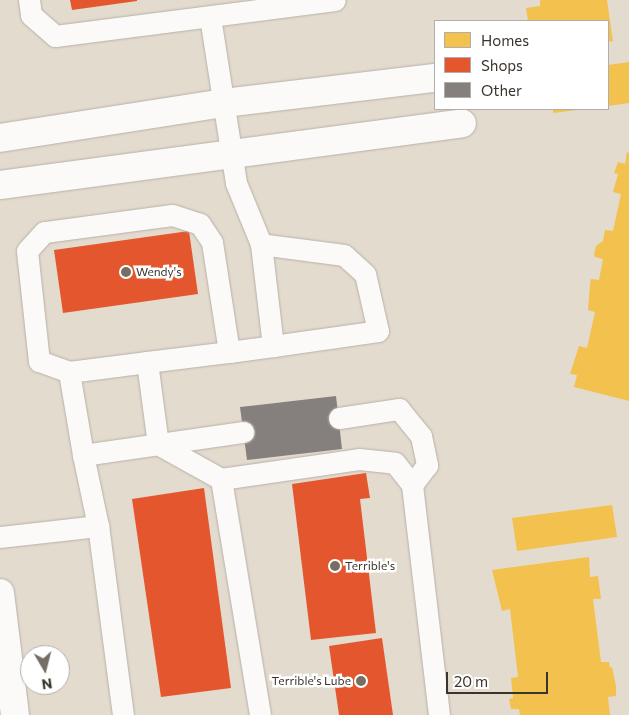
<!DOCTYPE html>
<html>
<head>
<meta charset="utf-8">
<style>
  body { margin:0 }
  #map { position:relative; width:629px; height:715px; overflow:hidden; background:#e4dbcf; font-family:Commissioner,sans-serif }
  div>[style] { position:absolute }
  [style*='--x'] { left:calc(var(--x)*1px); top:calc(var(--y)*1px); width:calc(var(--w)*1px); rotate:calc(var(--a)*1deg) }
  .homes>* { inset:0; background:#f2c14e }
  .shops>* { inset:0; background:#e4572e }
  .building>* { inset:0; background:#857f7e }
  .roads { filter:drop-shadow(0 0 1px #b7b1a7) drop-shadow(0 0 1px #b7b1a7) }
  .service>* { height:21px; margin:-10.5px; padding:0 10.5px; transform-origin:10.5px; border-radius:10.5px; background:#fbfaf8 }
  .minor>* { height:28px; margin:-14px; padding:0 14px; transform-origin:14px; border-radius:14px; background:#fbfaf8 }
  .primary>* { height:28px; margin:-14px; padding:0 14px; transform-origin:14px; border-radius:14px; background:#fbfaf8 }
  .dots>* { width:14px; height:14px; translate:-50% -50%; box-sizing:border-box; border:2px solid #fff; border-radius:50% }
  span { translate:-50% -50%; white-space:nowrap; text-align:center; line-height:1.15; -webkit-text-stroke:5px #fff; paint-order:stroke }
  .poi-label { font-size:12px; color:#3b342c }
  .left { translate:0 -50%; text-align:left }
  .right { translate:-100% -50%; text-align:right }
  .legend { position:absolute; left:434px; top:20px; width:175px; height:90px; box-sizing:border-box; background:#fff; border:1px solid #b1aeab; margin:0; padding:6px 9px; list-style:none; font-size:15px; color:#3b342c }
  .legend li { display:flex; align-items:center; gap:10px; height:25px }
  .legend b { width:25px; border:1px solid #b1aeab }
  .north { position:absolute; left:20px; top:645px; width:50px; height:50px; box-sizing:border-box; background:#fff; border:1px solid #b1aeab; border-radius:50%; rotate:172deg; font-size:14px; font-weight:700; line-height:20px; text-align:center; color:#3b342c }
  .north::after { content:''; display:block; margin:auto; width:18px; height:22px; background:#766e65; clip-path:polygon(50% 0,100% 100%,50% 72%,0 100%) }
  .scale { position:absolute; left:446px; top:672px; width:102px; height:22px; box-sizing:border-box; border:2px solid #3b342c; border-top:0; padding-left:6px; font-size:15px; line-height:18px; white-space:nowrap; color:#3b342c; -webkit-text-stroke:4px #fff; paint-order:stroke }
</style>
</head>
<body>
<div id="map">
  <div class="homes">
    <i style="clip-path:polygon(540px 0,607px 0,613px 41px,608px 42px,608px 21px,528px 21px,526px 8px,540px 6px)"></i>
    <i style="clip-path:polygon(629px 62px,629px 103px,608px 106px,608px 65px)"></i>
    <i style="clip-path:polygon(553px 109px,577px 109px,577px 110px,553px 113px)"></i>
    <i style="clip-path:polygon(627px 152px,629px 153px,629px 401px,574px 387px,577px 375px,570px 374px,579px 346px,587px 348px,595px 312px,588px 310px,590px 284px,591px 279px,599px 280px,603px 259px,595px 257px,594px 254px,596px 246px,603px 241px,605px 230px,613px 231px,621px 194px,613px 192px,618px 174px,614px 173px,618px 162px,625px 164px)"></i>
    <i style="clip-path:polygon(612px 505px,617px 537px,517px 551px,512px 518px)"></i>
    <i style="clip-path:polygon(589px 557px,590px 577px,598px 576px,601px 599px,593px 599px,601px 662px,609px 662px,610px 668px,612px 667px,616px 686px,616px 696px,608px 697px,610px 715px,520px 715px,519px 709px,511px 709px,509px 699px,513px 698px,511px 678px,518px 677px,510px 609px,502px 611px,492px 570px)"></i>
  </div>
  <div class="shops">
    <i style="clip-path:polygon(70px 0,137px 0,137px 1px,72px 10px)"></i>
    <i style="clip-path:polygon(189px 231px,198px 294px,63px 313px,54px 250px)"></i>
    <i style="clip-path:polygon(366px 473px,370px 498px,360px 499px,376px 633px,311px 640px,292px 484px)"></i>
    <i style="clip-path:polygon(204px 488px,231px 688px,161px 697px,132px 499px)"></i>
    <i style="clip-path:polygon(382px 638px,393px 715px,339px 715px,329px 646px)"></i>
  </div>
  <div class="building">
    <i style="clip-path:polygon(336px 396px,342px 449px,247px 460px,240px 407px)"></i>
  </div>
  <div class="roads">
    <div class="service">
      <i style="--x:29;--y:0;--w:15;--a:82"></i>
      <i style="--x:31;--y:15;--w:32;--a:41"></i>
      <i style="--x:55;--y:36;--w:282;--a:-7.3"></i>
      <i style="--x:210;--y:17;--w:168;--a:81.1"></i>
      <i style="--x:236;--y:183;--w:66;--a:67.7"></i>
      <i style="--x:261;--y:244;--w:103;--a:83.3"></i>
      <i style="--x:229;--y:352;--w:111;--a:-98.8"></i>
      <i style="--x:212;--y:242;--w:22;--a:-124"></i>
      <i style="--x:200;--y:224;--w:29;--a:-162"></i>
      <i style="--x:172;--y:215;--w:129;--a:172.4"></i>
      <i style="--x:44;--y:232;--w:25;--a:132"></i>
      <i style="--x:27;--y:251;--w:111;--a:83.8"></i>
      <i style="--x:39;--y:361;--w:32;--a:20"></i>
      <i style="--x:69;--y:372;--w:79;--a:-7.3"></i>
      <i style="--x:147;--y:362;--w:83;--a:-7"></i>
      <i style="--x:229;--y:352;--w:44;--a:-7.8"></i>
      <i style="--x:273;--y:346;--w:106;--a:-8.1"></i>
      <i style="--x:378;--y:331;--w:58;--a:-102.8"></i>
      <i style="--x:365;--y:274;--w:28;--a:-138"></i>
      <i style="--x:344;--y:255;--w:84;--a:-172.5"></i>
      <i style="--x:147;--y:362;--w:83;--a:82.4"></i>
      <i style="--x:69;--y:372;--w:84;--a:80.4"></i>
      <i style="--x:339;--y:418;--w:61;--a:-8.5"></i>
      <i style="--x:399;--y:409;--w:35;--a:51"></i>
      <i style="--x:421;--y:436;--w:30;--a:78"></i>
      <i style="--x:427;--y:465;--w:25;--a:127"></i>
      <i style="--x:158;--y:444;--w:72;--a:29.1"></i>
      <i style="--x:221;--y:479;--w:239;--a:80.6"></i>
      <i style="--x:221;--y:479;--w:139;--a:-8.2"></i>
      <i style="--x:359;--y:459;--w:36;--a:6"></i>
      <i style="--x:395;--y:463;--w:28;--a:52"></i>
      <i style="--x:412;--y:485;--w:232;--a:83.3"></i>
      <i style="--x:0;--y:537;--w:99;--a:-6.4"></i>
      <i style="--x:123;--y:715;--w:191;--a:-97.5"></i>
      <i style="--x:98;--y:526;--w:73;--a:-101.9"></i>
      <i style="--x:83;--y:455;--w:162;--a:-8.2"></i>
    </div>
    <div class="minor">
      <i style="--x:0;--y:138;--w:227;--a:-8.9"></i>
      <i style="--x:224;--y:103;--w:212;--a:-6.8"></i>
      <i style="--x:0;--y:185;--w:466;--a:-7.6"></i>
    </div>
    <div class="primary">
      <i style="--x:0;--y:593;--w:123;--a:83"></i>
    </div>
  </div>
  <div class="dots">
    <i style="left:126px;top:272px;background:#766e65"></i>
    <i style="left:335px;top:566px;background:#766e65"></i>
    <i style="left:361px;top:681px;background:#766e65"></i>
  </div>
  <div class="poi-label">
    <span class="left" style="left:136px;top:272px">Wendy's</span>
    <span class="left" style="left:345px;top:566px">Terrible's</span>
    <span class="right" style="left:351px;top:681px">Terrible's Lube</span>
  </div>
  <ul class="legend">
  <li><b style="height:14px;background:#f2c14e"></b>Homes</li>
  <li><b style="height:14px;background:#e4572e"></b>Shops</li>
  <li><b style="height:14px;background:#857f7e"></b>Other</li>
  </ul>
  <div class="north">N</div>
  <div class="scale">20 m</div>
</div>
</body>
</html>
